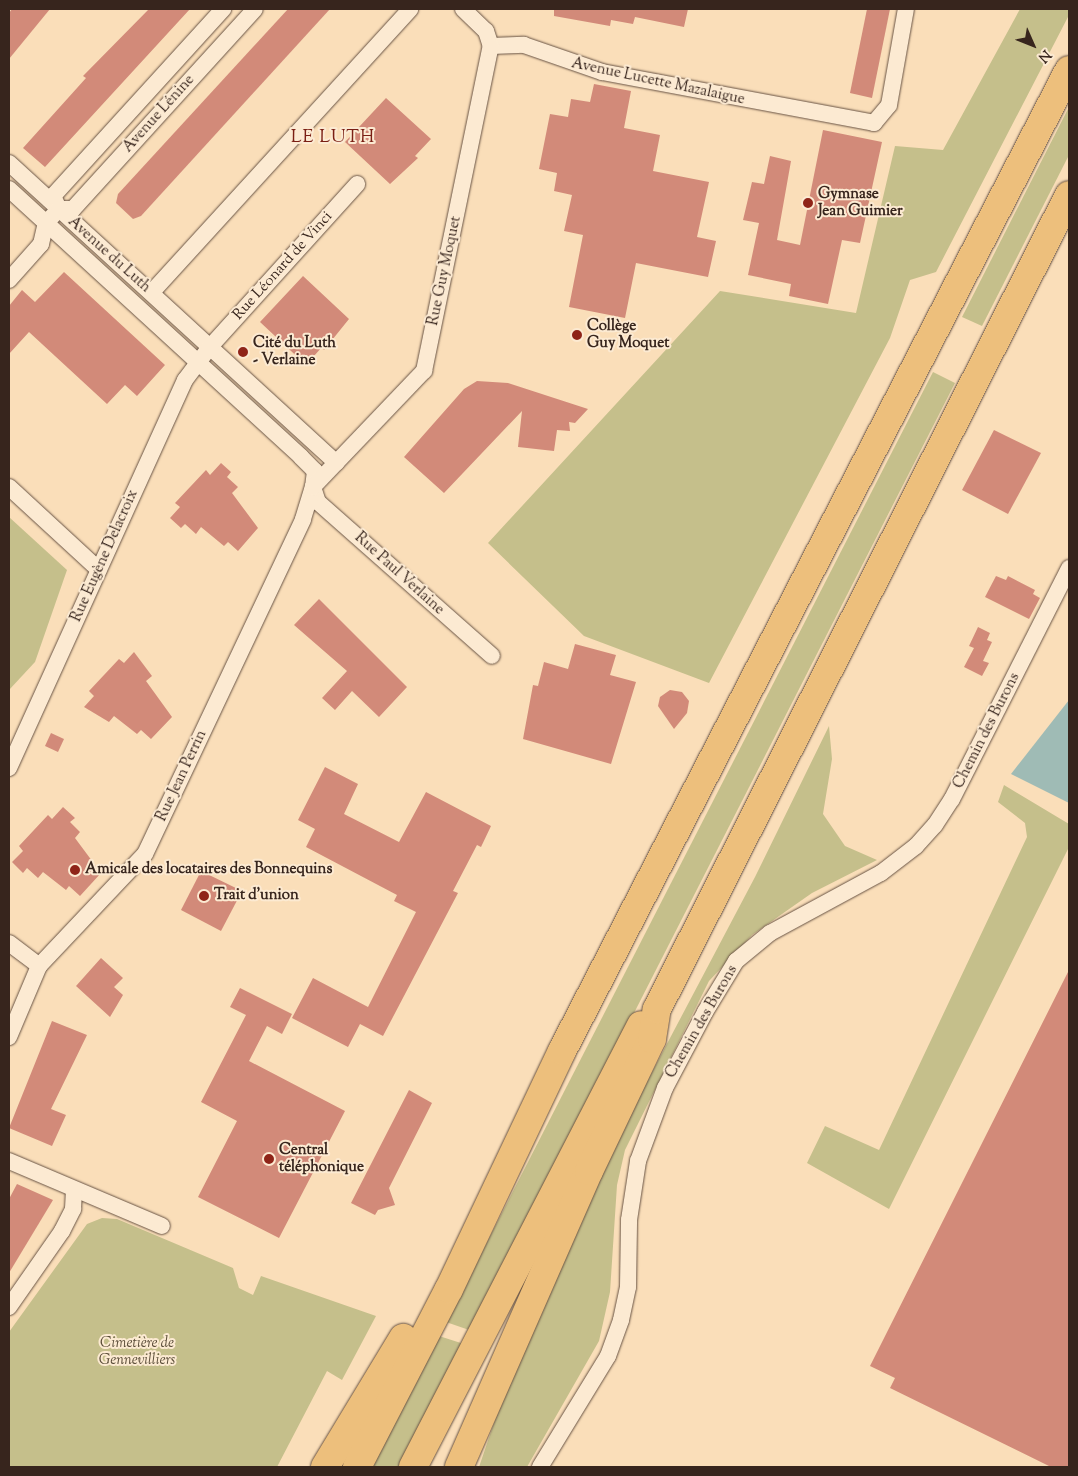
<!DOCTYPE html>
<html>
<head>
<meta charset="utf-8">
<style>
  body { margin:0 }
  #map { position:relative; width:1078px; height:1476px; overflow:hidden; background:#fadeb9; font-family:"Sorts Mill Goudy",serif }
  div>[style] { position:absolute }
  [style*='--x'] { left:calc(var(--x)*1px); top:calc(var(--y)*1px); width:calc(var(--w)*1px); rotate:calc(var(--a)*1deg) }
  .green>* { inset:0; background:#c5bf8b }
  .water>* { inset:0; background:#9fbbb5 }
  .building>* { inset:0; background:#d28a79 }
  .roads { filter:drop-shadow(0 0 1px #685344) drop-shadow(0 0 1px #685344) }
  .minor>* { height:16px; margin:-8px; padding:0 8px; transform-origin:8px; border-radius:8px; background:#fcead2 }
  .motorway>* { height:28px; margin:-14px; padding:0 14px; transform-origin:14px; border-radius:14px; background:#edbf7c }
  .dots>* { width:14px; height:14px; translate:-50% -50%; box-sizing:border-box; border:2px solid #fcead2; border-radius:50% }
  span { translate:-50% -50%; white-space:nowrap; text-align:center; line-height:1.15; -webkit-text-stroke:4px #fcead2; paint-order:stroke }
  .street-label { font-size:15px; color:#37251d }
  .poi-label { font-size:15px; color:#37251d; font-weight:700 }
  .left { translate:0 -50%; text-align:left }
  .park-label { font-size:15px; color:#5a4c38; font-style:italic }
  .quarter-label { font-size:18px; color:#7a1f14; letter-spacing:1px }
  .frame { position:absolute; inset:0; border:10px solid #37251d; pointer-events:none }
  .north { position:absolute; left:1008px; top:20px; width:50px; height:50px; -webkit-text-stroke:4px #fcead2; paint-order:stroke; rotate:134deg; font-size:14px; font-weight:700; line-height:20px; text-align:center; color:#37251d }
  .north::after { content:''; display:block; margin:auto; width:18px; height:22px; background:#37251d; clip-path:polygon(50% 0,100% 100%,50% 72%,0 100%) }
</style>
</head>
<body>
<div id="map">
  <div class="green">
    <i style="clip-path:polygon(1020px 9px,1069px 9px,1069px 15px,936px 272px,910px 280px,890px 338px,709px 683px,584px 636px,488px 543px,720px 291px,856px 313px,895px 146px,943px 150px)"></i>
    <i style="clip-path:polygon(1069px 107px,1069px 155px,982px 326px,962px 317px)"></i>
    <i style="clip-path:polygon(933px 372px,955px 383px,472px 1331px,446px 1322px)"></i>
    <i style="clip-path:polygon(9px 517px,67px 570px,35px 662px,9px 690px)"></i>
    <i style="clip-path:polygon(829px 726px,832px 759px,823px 814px,845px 846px,877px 860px,812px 893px,752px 935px,709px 981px,625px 1150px,617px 1185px,610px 1292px,599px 1341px,527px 1467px,479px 1467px,495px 1420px,612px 1148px,755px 877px)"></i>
    <i style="clip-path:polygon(1004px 785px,1069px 824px,1069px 847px,889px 1209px,807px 1163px,825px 1126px,879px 1150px,1027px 837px,1025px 823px,998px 802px)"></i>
    <i style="clip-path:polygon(102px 1218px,117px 1219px,233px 1268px,239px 1288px,253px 1295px,261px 1276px,376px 1316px,342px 1380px,327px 1371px,277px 1467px,9px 1467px,9px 1332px,87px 1224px)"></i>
    <i style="clip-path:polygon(439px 1336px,464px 1344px,399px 1467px,372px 1467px)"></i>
  </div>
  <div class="water">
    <i style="clip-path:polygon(1069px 700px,1069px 803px,1011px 774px)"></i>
  </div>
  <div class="building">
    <i style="clip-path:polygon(12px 9px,50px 9px,9px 59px,9px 13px)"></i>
    <i style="clip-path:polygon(149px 9px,190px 9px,45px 167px,23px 148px,86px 78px,83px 76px)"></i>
    <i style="clip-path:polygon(288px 9px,330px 9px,141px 216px,133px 219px,116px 203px,118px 194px)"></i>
    <i style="clip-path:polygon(554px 9px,688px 9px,684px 27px,635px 17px,633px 24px,611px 20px,610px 26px,554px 16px)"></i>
    <i style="clip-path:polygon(867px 9px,890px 9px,872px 98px,850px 93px)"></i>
    <i style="clip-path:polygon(594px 84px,631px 91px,624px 128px,660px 135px,653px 171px,709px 182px,697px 237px,716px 241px,708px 277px,636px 263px,625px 318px,569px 307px,583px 235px,564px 231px,572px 195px,554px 191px,557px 173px,539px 169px,550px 114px,568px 117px,571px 99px,590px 102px)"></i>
    <i style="clip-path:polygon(386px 98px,431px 139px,415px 156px,418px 158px,390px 184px,345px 142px)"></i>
    <i style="clip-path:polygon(823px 130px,882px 142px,860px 243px,842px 240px,828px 304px,789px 296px,791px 284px,748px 275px,759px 223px,743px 220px,752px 182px,764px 184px,770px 156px,791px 161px,777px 240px,800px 245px)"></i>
    <i style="clip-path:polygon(64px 272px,165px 365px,137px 396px,125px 385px,107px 404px,29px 332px,9px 354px,9px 306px,22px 290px,35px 302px)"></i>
    <i style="clip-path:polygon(303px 276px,349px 319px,324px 350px,322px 347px,306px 365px,260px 322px)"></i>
    <i style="clip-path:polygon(477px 381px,508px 383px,588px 409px,575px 423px,569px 422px,570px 431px,557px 430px,554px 451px,518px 447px,522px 411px,444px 493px,404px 457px,464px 389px)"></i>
    <i style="clip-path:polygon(994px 430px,1041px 453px,1008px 514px,962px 490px)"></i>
    <i style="clip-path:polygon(221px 463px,231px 472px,227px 477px,238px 487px,232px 493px,258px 528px,238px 551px,228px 542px,224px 546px,201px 527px,196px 534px,185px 524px,181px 528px,170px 518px,180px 507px,175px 503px,206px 470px,210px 475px)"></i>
    <i style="clip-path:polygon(996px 576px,1006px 580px,1008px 576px,1035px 590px,1033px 594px,1040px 598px,1029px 619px,985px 597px)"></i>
    <i style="clip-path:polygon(319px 599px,407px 687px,379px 717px,352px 691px,335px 710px,322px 698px,347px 671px,294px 625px)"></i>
    <i style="clip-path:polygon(978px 627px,990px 633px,987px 640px,992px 642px,983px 661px,989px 663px,982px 676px,964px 667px,974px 648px,969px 646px)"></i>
    <i style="clip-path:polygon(575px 644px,616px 655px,610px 675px,636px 682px,611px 764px,523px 739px,533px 685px,538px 686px,544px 662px,568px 669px)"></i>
    <i style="clip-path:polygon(134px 652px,152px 676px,146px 681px,172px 717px,151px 739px,141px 730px,137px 734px,114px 716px,109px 722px,84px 707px,94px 696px,89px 691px,119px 659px,124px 663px)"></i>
    <i style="clip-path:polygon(670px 690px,682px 692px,689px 701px,687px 713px,674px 729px,658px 706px,660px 697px)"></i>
    <i style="clip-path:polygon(51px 733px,64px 739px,58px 752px,45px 746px)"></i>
    <i style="clip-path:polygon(325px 767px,358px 784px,344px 814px,399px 842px,426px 792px,491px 826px,481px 847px,477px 845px,453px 891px,458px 893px,383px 1036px,360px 1024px,348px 1047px,292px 1018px,313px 978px,368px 1007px,416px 912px,394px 901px,397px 895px,306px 847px,315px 829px,298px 820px)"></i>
    <i style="clip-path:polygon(63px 807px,75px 818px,70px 822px,80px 832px,75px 838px,101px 873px,80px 896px,69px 886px,66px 890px,43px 872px,38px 878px,27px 868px,23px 873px,12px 862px,23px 851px,19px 846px,48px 815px,52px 819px)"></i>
    <i style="clip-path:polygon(201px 871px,242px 891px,221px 931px,181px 910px)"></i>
    <i style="clip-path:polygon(101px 958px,123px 978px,114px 987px,123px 995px,110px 1017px,76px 986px)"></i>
    <i style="clip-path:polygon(1069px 970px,1069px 1467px,1051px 1467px,890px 1388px,895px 1378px,870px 1366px)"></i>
    <i style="clip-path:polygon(240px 988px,292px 1014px,282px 1034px,267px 1026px,249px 1061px,345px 1111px,279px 1238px,198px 1197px,237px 1121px,201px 1102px,246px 1015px,230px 1007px)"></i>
    <i style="clip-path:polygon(52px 1021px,87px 1035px,51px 1109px,66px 1115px,52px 1146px,9px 1128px)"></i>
    <i style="clip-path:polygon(409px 1090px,432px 1103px,389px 1188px,395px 1205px,378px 1210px,375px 1215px,351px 1203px)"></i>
    <i style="clip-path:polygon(17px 1184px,53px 1200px,9px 1273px,9px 1199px)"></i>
  </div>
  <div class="roads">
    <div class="minor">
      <i style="--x:463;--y:9;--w:32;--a:44"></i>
      <i style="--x:486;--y:31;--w:16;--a:72"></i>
      <i style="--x:491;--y:46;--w:33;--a:-2"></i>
      <i style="--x:524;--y:45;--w:83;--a:19.1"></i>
      <i style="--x:602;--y:72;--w:277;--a:10.6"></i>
      <i style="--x:874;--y:123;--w:23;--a:-50"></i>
      <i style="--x:889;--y:105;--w:97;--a:-80"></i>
      <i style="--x:9;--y:163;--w:444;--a:42.5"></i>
      <i style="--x:9;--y:189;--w:396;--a:42.5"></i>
      <i style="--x:301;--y:457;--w:20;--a:45"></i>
      <i style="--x:315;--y:471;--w:16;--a:97"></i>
      <i style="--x:313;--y:487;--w:16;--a:72"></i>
      <i style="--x:318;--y:502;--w:232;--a:41.5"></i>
      <i style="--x:59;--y:209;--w:14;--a:-115"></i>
      <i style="--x:53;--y:196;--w:253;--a:-47.7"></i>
      <i style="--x:9;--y:280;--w:48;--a:-48.4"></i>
      <i style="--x:41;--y:244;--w:22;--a:-77"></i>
      <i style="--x:46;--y:223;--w:19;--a:-47"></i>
      <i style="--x:59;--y:209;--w:14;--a:0"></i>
      <i style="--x:73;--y:209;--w:270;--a:-47.7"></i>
      <i style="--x:152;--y:292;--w:383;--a:-47.6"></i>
      <i style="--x:9;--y:487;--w:122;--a:42.7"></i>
      <i style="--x:9;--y:768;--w:426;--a:-65.6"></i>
      <i style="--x:185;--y:380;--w:40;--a:-53"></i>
      <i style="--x:209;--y:348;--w:221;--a:-47.9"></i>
      <i style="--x:9;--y:943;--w:38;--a:37"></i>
      <i style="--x:9;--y:1037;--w:77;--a:-67.1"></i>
      <i style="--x:39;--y:966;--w:154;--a:-46.6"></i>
      <i style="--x:145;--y:854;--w:370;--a:-64.7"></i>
      <i style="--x:303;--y:519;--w:34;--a:-73"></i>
      <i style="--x:313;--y:487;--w:161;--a:-46.3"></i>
      <i style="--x:424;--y:371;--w:332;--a:-78.4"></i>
      <i style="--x:9;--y:1161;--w:166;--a:23"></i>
      <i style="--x:9;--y:1307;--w:93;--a:-55.1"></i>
      <i style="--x:62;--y:1231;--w:25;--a:-63"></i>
      <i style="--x:73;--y:1209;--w:19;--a:-87"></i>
      <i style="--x:540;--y:1467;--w:130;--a:-58.5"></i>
      <i style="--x:608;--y:1356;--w:38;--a:-70"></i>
      <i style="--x:621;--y:1320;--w:34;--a:-78"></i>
      <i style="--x:628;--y:1287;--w:67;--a:-89.1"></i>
      <i style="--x:629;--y:1220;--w:60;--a:-81.3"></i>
      <i style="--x:638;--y:1161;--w:78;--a:-69.7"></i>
      <i style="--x:665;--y:1088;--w:86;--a:-62.2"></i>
      <i style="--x:705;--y:1012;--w:60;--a:-58.7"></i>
      <i style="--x:736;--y:961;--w:44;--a:-39.5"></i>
      <i style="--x:770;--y:933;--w:126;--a:-28.4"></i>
      <i style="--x:881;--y:873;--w:44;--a:-37.6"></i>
      <i style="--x:916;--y:846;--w:28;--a:-48"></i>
      <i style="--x:935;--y:825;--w:31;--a:-57"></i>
      <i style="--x:952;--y:799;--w:259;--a:-63.1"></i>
    </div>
    <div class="motorway">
      <i style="--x:325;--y:1467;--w:151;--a:-58.8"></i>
      <i style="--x:357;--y:1467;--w:200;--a:-62.7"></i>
      <i style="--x:449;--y:1289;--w:263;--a:-64.6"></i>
      <i style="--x:562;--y:1051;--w:1104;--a:-62.67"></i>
      <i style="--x:413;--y:1467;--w:497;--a:-62.7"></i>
      <i style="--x:459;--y:1467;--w:323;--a:-66.3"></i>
      <i style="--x:589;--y:1171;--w:146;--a:-64.5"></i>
      <i style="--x:652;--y:1039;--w:30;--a:-81"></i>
      <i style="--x:657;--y:1009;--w:912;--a:-63.15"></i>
    </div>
  </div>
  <div class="dots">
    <i style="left:808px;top:203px;background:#8f2418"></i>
    <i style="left:577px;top:335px;background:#8f2418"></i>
    <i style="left:243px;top:352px;background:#8f2418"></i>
    <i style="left:75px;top:870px;background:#8f2418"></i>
    <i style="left:204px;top:896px;background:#8f2418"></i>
    <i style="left:269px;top:1159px;background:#8f2418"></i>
  </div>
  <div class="street-label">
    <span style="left:658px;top:82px;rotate:12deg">Avenue Lucette Mazalaigue</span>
    <span style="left:159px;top:114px;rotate:-48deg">Avenue Lénine</span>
    <span style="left:109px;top:255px;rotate:42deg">Avenue du Luth</span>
    <span style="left:283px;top:266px;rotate:-48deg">Rue Léonard de Vinci</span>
    <span style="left:445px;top:271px;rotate:-78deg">Rue Guy Moquet</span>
    <span style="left:105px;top:556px;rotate:-66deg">Rue Eugène Delacroix</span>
    <span style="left:399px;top:574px;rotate:42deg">Rue Paul Verlaine</span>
    <span style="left:987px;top:731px;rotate:-63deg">Chemin des Burons</span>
    <span style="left:182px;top:776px;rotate:-65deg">Rue Jean Perrin</span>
    <span style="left:702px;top:1022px;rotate:-60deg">Chemin des Burons</span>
  </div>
  <div class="poi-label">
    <span class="left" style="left:818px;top:203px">Gymnase<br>Jean Guimier</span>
    <span class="left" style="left:587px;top:335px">Collège<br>Guy Moquet</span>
    <span class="left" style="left:253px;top:352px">Cité du Luth<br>- Verlaine</span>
    <span class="left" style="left:85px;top:870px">Amicale des locataires des Bonnequins</span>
    <span class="left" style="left:214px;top:896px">Trait d’union</span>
    <span class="left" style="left:279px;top:1159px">Central<br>téléphonique</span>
  </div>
  <div class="park-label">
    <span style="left:137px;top:1352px">Cimetière de<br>Gennevilliers</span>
  </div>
  <div class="quarter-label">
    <span style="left:333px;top:138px">LE LUTH</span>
  </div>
  <div class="frame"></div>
  <div class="north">N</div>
</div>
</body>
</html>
